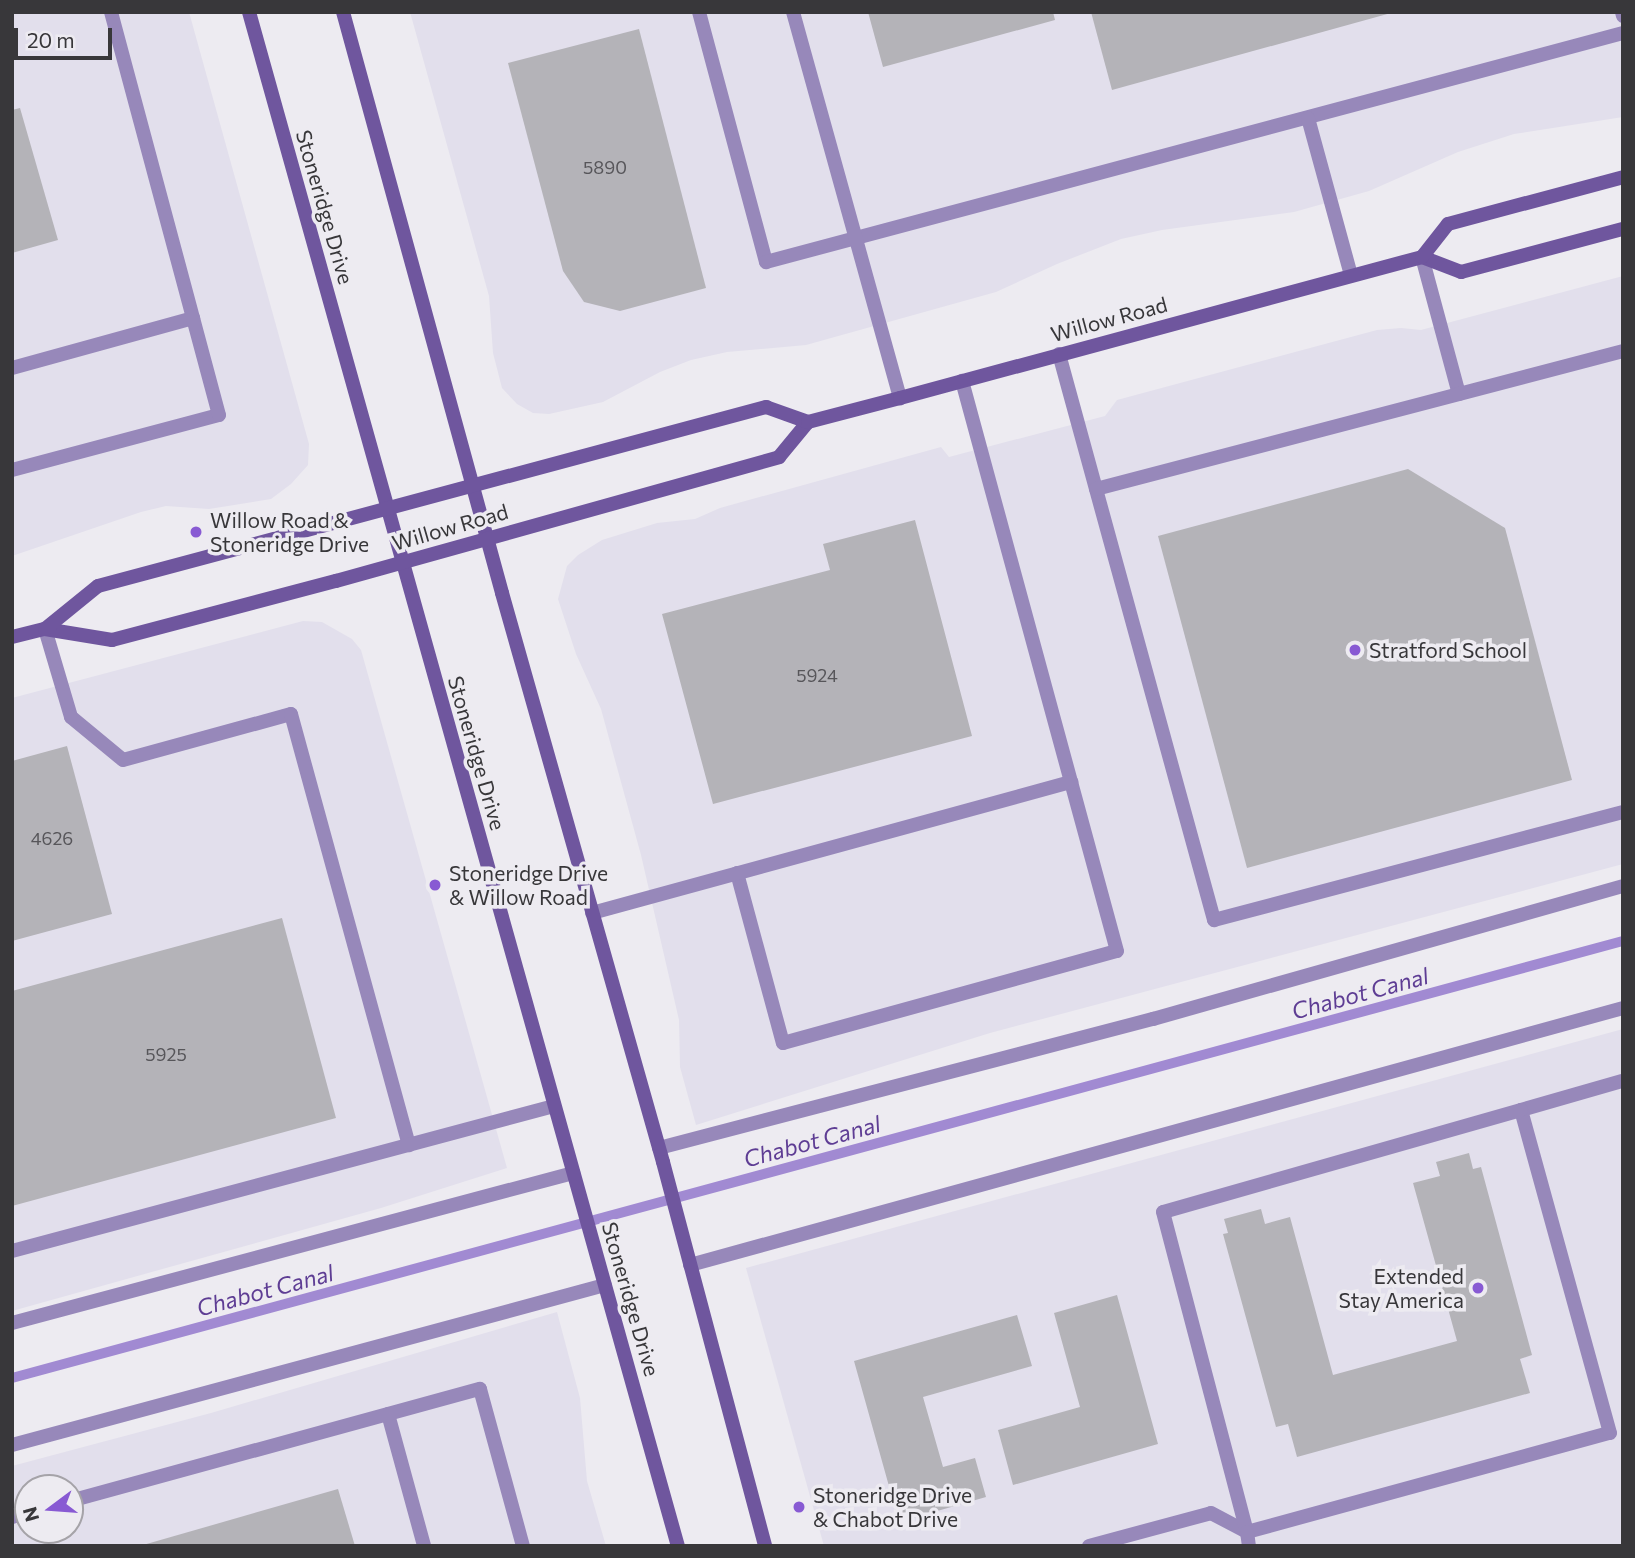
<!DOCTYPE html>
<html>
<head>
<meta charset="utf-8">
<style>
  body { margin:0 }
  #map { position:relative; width:1635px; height:1558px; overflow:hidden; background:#edebf1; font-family:Commissioner,sans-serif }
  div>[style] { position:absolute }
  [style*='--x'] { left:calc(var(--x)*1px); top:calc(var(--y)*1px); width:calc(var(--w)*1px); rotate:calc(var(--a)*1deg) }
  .built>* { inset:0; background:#e2dfec }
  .stream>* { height:10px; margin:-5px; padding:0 5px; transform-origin:5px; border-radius:5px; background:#a18ad2 }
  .building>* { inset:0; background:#b4b3b8 }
  .lane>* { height:14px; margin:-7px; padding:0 7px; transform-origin:7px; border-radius:7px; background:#9788ba }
  .secondary>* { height:14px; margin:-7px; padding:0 7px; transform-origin:7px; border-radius:7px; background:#6f569e }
  .dots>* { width:19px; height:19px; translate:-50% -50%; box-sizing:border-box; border:4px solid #edebf1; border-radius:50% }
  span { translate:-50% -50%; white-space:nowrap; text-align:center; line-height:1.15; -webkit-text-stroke:7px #edebf1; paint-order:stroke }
  .number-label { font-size:18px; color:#57565a }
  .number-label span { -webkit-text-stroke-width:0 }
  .street-label { font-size:21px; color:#38373a }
  .poi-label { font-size:21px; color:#38373a }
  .left { translate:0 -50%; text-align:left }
  .right { translate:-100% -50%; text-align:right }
  .water-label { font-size:23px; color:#5e3d94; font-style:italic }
  .frame { position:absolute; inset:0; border:14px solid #38373a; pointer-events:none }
  .north { position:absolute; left:14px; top:1474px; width:70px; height:70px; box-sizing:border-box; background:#edebf1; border:2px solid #a5a3a8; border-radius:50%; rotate:254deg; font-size:19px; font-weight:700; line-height:28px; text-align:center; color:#38373a }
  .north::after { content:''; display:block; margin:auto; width:24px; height:32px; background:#885ad3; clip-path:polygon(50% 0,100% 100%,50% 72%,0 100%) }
  .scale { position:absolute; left:14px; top:28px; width:98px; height:32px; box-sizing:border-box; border:4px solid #38373a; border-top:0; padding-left:9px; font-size:21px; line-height:24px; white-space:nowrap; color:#38373a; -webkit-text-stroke:5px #edebf1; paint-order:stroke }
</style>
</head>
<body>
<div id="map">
  <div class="built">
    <i style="clip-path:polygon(12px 12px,189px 12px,309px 444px,308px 465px,291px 484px,271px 499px,209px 509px,166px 506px,141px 512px,12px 556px)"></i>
    <i style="clip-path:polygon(410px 12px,1623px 12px,1623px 117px,1514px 134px,1458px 152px,1369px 191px,1294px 212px,1162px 230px,1121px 239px,1057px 264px,996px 292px,806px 345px,727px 352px,691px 360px,660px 372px,603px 402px,549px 414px,533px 413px,517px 404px,502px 388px,493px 353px,489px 296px)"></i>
    <i style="clip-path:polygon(1623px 276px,1623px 864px,990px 1033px,696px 1125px,680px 1067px,679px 1020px,641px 855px,601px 709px,576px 654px,558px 599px,567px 566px,578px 555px,602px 540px,657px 523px,695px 519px,720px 508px,941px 447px,949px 457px,1105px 416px,1117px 400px,1377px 330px,1401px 328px,1421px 330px)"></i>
    <i style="clip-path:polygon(303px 621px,322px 622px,352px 639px,361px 650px,507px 1168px,381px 1208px,12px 1311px,12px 698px)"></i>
    <i style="clip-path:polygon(1623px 1029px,1623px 1546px,824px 1546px,746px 1268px)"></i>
    <i style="clip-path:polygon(evenodd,557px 1312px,580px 1398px,587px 1481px,606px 1546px,12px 1546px,12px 1466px,211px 1413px,557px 1312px,28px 1488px,70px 1488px,70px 1530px,28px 1530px,28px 1488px)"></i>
  </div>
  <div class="stream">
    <i style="--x:12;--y:1378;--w:1669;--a:-15.18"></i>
  </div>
  <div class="building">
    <i style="clip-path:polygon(868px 12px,1053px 12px,1055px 20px,883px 67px)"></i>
    <i style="clip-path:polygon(1091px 12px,1391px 12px,1391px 13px,1112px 90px)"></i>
    <i style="clip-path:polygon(639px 29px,706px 288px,620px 311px,584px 302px,563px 271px,508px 63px)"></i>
    <i style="clip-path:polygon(20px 108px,58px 240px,12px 253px,12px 110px)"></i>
    <i style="clip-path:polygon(1408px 469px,1505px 528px,1572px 780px,1247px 868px,1158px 536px)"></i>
    <i style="clip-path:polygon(915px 520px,972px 736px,713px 804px,662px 614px,830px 570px,823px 544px)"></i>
    <i style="clip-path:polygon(67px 746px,112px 914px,12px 941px,12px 761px)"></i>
    <i style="clip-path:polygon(282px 918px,336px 1118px,12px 1206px,12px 991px)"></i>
    <i style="clip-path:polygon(1469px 1153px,1473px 1169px,1481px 1167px,1532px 1355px,1520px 1359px,1530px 1393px,1297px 1457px,1288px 1424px,1276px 1427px,1223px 1234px,1228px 1233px,1224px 1219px,1261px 1209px,1265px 1224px,1290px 1217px,1333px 1375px,1457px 1341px,1413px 1183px,1440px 1176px,1436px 1162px)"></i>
    <i style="clip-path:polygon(1117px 1295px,1158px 1444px,1013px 1485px,998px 1430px,1080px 1407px,1054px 1313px)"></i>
    <i style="clip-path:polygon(1017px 1315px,1032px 1366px,923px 1397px,943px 1467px,975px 1458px,986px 1497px,899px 1522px,854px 1361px)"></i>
    <i style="clip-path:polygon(338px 1489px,355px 1546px,143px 1546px,143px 1545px)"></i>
  </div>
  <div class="lane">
    <i style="--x:699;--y:12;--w:259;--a:75"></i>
    <i style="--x:766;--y:262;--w:887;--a:-14.96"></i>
    <i style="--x:793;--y:12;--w:401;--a:74.5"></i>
    <i style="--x:1622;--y:12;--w:4;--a:76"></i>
    <i style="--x:1308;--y:118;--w:163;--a:74.7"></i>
    <i style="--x:1422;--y:257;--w:142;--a:74.9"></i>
    <i style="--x:1059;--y:354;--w:587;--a:74.68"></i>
    <i style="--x:1214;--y:920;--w:423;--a:-14.8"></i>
    <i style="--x:12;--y:368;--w:188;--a:-15.4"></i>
    <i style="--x:12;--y:470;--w:214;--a:-14.9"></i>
    <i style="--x:219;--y:415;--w:417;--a:-105"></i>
    <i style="--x:1096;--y:489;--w:545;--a:-14.67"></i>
    <i style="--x:45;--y:629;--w:92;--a:73.5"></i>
    <i style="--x:71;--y:717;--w:67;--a:39.6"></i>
    <i style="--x:123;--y:760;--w:174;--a:-15.3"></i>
    <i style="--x:291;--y:714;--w:447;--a:74.7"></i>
    <i style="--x:737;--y:873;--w:176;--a:74.9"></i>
    <i style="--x:783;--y:1043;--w:346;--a:-15.4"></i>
    <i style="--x:1117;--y:951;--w:591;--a:-105.21"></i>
    <i style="--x:592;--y:913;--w:497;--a:-15.3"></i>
    <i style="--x:1521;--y:1110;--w:105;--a:-16"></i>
    <i style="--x:659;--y:1148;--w:511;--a:-14.64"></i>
    <i style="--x:1153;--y:1019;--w:488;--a:-15.8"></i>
    <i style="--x:12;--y:1251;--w:561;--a:-14.98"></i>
    <i style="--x:690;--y:1265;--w:968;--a:-15.4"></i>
    <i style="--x:12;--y:1323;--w:581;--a:-14.97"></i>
    <i style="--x:388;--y:1414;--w:137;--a:74.7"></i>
    <i style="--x:12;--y:1445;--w:614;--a:-15.1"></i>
    <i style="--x:70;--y:1501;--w:425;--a:-15.3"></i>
    <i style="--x:480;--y:1389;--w:163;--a:74.7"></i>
    <i style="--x:12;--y:1517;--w:17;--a:-17"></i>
    <i style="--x:1089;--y:1546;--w:126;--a:-15.1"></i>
    <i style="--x:1211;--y:1513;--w:41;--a:27.8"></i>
    <i style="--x:1247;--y:1532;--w:376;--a:-15.3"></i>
    <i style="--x:1610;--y:1433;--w:335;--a:-105.4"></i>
    <i style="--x:1521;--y:1110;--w:372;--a:164.1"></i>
    <i style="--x:1163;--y:1212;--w:331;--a:75.3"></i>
    <i style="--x:1247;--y:1532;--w:14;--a:82"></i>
  </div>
  <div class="secondary">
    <i style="--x:249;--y:12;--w:1593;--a:74.38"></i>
    <i style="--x:343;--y:12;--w:602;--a:74.69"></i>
    <i style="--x:502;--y:593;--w:591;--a:74.2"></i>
    <i style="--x:663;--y:1162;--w:397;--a:75.1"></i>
    <i style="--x:1422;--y:257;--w:42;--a:21"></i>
    <i style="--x:1461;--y:272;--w:168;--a:-14.9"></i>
    <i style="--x:45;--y:629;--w:68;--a:9.3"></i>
    <i style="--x:112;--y:640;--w:232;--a:-14.8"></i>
    <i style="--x:336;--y:581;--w:460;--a:-15.6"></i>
    <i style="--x:779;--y:457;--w:45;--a:-50.4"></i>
    <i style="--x:12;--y:637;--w:34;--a:-14"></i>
    <i style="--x:45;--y:629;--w:68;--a:-39.1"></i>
    <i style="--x:98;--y:586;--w:692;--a:-15"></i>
    <i style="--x:766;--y:407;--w:45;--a:19.7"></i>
    <i style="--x:808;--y:422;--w:95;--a:-14.6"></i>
    <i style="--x:900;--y:398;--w:541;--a:-15.12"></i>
    <i style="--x:1422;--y:257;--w:42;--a:-51.8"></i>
    <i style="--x:1448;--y:224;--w:181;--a:-15"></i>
  </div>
  <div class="dots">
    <i style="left:196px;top:532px;background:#885ad3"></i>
    <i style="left:1355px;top:650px;background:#885ad3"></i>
    <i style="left:435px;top:885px;background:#885ad3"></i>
    <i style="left:1478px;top:1288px;background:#885ad3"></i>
    <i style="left:799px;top:1507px;background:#885ad3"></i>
  </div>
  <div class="number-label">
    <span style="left:605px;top:167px">5890</span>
    <span style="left:817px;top:675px">5924</span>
    <span style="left:52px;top:838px">4626</span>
    <span style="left:166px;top:1054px">5925</span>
  </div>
  <div class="street-label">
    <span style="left:325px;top:207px;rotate:74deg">Stoneridge Drive</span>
    <span style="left:1109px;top:319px;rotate:-15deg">Willow Road</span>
    <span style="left:450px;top:527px;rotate:-16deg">Willow Road</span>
    <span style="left:477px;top:753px;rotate:74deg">Stoneridge Drive</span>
    <span style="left:631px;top:1299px;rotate:74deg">Stoneridge Drive</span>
  </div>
  <div class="poi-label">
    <span class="left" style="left:210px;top:532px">Willow Road &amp;<br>Stoneridge Drive</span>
    <span class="left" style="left:1369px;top:650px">Stratford School</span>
    <span class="left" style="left:449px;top:885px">Stoneridge Drive<br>&amp; Willow Road</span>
    <span class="right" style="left:1464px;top:1288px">Extended<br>Stay America</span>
    <span class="left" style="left:813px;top:1507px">Stoneridge Drive<br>&amp; Chabot Drive</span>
  </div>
  <div class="water-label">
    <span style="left:1360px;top:993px;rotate:-15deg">Chabot Canal</span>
    <span style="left:812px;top:1141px;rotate:-15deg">Chabot Canal</span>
    <span style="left:265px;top:1290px;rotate:-15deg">Chabot Canal</span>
  </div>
  <div class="frame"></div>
  <div class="north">N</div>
  <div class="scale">20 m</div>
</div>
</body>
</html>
